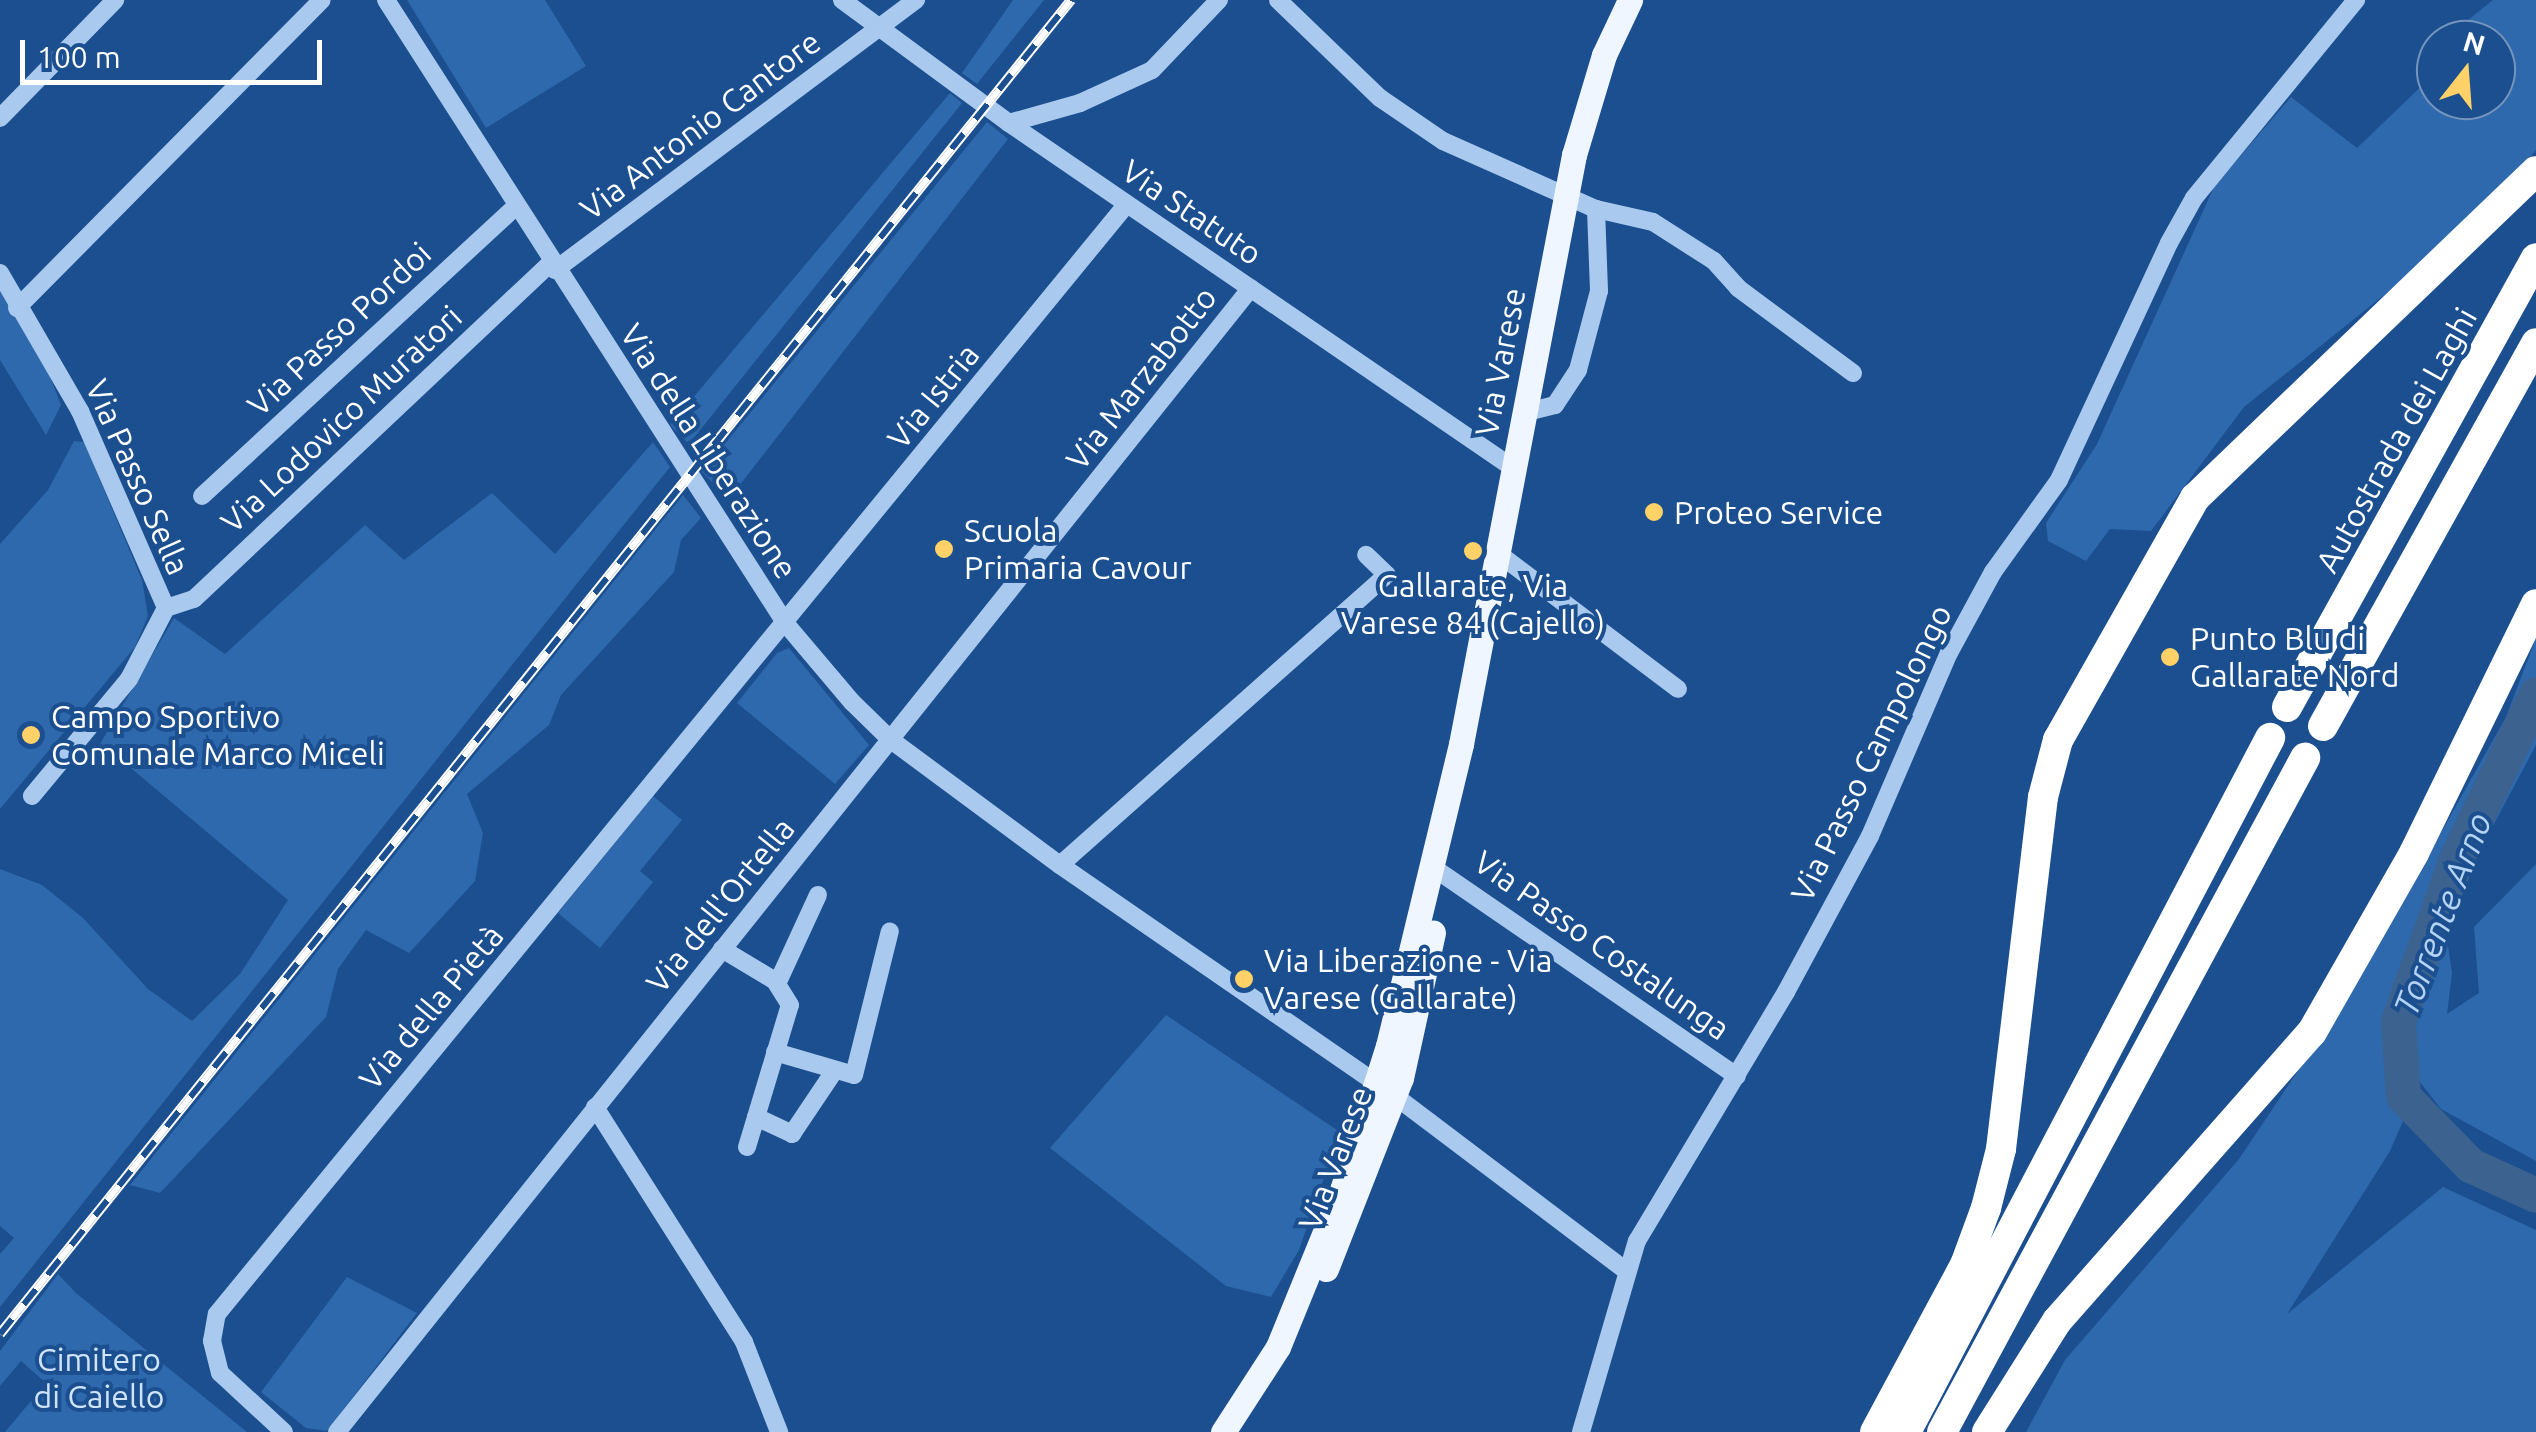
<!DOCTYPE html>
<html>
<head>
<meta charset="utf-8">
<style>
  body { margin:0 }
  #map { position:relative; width:2536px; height:1432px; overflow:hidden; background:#1b4f8f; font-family:Ubuntu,sans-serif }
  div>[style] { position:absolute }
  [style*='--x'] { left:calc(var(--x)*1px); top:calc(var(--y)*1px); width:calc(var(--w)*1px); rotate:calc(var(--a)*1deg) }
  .green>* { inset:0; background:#2e69ad }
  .river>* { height:35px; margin:-17.5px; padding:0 17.5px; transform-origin:17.5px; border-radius:17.5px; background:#3c6290 }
  .minor>* { height:18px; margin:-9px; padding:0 9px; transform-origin:9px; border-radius:9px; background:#a9c9ee }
  .major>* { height:25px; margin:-12.5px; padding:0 12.5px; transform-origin:12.5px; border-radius:12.5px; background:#f0f6ff }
  .highway>* { height:30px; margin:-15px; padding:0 15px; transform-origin:15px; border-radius:15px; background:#fff }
  .rail>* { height:10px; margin-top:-5px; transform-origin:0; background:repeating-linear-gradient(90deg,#1b4f8f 0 19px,#fff 0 38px); box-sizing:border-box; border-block:2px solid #fff }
  .dots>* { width:28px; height:28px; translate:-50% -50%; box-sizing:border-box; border:5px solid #1b4f8f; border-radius:50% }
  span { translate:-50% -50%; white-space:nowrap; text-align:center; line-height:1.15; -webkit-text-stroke:8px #1b4f8f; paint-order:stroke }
  .street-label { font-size:32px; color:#fff }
  .poi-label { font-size:32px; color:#fff }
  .left { translate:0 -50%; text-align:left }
  .park-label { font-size:32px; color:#cfe3fa }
  .water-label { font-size:35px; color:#b5d3f5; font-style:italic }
  .north { position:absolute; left:2416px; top:20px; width:100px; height:100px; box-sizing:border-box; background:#1b4f8f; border:2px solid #7695bc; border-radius:50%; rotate:17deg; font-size:28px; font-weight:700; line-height:40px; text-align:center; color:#fff }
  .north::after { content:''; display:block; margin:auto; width:35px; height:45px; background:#ffd166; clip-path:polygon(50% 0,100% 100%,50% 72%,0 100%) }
  .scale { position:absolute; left:20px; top:40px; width:302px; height:45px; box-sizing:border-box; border:5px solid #fff; border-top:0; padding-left:12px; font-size:30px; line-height:35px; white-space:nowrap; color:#fff; -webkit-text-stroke:8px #1b4f8f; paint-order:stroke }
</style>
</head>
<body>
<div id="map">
  <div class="green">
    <i style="clip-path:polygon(407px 0,545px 0,586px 66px,486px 128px)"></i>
    <i style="clip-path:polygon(1013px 0,1044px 0,977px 84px,962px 73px)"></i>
    <i style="clip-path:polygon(2493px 0,2536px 0,2536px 150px,2527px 161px,2433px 256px,2244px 407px,2151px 531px,2110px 529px,2086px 561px,2048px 541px,2046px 523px,2097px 444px,2214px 187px,2291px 97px,2357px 148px,2432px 76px,2436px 49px,2436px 100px,2496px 100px,2496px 40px,2443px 40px)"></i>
    <i style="clip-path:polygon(950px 93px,962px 103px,689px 444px,670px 425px)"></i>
    <i style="clip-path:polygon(987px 122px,1008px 139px,729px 499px,702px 472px)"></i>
    <i style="clip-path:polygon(0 291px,45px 364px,61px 405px,46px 435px,0 360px)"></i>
    <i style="clip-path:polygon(74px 441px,84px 442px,142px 580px,148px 616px,135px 647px,0 809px,0 544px,48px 490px)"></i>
    <i style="clip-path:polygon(653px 442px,670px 467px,0 1307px,0 1254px,14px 1238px,0 1226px,0 869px,42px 885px,83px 918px,148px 989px,192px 1021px,240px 974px,288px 900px,107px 748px,87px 766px,174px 618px,225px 654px,365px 525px,404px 560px,492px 493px,555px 554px)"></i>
    <i style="clip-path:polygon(683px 495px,701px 518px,681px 540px,674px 572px,561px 695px,549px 725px,467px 794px,483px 833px,475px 881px,409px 953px,366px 930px,338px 969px,326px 1017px,160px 1193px,130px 1185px)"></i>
    <i style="clip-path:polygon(2536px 638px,2536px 745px,2444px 918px,2452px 973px,2447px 1014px,2479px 993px,2474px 927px,2536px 864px,2536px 1161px,2441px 1109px,2420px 1082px,2390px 1151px,2287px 1314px,2443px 1187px,2536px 1230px,2536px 1432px,2026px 1432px,2065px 1360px,2239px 1159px,2356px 984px,2506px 717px)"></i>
    <i style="clip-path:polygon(789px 648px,869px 745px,835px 784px,737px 703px,777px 653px)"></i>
    <i style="clip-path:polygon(653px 796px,682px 820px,640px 871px,653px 882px,600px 948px,558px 913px)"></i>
    <i style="clip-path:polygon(1166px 1015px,1340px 1132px,1299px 1250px,1271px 1297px,1226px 1286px,1050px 1148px)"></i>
    <i style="clip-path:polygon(58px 1274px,76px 1293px,247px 1432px,5px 1432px,46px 1383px,21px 1361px,0 1386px,0 1351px)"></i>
    <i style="clip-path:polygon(347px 1277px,417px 1313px,327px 1431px,306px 1428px,261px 1392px)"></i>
  </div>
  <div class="river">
    <i style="--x:2536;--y:694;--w:181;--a:115.9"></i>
    <i style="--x:2457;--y:857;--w:174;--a:109.8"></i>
    <i style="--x:2398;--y:1021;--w:75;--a:86.2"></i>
    <i style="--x:2403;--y:1096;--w:96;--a:45.8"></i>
    <i style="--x:2470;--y:1165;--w:72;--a:24.4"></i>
  </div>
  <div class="minor">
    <i style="--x:386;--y:0;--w:741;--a:57.34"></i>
    <i style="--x:786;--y:624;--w:102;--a:49.8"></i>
    <i style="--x:852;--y:702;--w:54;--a:44.3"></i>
    <i style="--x:891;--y:740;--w:210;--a:36.5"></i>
    <i style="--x:1060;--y:865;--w:407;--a:34.6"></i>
    <i style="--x:1395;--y:1096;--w:287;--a:37.1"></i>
    <i style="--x:842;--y:0;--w:207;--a:36.4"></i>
    <i style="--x:1009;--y:123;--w:611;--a:34.39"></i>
    <i style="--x:1278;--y:0;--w:141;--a:43.9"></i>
    <i style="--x:1380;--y:98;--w:76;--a:34.3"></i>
    <i style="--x:1443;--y:141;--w:167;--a:24"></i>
    <i style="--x:1596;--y:209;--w:82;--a:87.9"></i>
    <i style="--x:1599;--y:291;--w:82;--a:104.9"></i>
    <i style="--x:1578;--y:370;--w:42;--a:123.3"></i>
    <i style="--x:1555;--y:405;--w:33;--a:166"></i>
    <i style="--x:0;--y:118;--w:165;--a:-45.7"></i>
    <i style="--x:1009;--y:123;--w:74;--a:-15.7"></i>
    <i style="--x:1080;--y:103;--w:79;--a:-24.6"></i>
    <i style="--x:1152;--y:70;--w:97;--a:-46.3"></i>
    <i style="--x:1596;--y:209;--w:58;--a:12.8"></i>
    <i style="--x:1653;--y:222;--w:72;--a:32.6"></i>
    <i style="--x:1714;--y:261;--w:36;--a:48"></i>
    <i style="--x:1738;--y:288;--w:143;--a:36.5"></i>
    <i style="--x:555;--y:270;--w:451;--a:-36.8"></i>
    <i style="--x:0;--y:273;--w:160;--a:59.9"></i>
    <i style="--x:80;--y:411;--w:215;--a:66.4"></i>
    <i style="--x:166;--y:608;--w:80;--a:117.5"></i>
    <i style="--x:129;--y:679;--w:152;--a:129.7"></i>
    <i style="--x:17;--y:308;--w:433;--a:-45.3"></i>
    <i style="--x:202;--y:496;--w:427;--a:-42.7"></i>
    <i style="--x:1495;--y:551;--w:229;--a:37"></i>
    <i style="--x:166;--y:608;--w:29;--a:-18"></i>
    <i style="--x:194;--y:599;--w:490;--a:-43.3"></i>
    <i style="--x:1060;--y:865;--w:437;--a:-41.6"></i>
    <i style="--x:1387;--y:575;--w:29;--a:-136"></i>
    <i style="--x:1431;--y:866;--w:371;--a:34.5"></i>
    <i style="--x:722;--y:949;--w:64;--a:31"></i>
    <i style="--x:775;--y:1052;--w:82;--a:16.2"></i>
    <i style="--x:854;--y:1075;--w:148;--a:-76"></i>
    <i style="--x:595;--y:1107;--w:278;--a:57.6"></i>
    <i style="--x:744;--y:1342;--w:97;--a:68.7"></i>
    <i style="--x:756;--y:1117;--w:40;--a:25"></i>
    <i style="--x:792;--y:1134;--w:77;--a:-56.1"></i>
    <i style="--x:747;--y:1147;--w:148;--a:-73.2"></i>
    <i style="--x:790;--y:1005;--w:25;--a:-122"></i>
    <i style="--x:777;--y:984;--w:98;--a:-65.3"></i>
    <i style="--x:284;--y:1432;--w:87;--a:-137.3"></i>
    <i style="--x:220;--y:1373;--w:33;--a:-104"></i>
    <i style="--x:212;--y:1341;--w:27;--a:-80"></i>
    <i style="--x:217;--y:1314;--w:1434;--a:-50.66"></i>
    <i style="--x:337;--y:1432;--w:1464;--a:-51.38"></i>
    <i style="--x:1581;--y:1432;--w:199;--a:-73.7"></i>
    <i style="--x:1637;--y:1241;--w:290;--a:-59.1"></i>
    <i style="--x:1786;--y:992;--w:177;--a:-61.7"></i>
    <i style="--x:1870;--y:836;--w:199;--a:-66.7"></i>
    <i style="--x:1949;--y:653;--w:92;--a:-61.5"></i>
    <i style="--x:1993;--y:572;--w:113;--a:-54.3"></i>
    <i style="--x:2059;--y:480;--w:261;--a:-65.1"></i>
    <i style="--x:2169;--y:243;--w:51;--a:-60.9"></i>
    <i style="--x:2194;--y:198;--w:256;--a:-50.7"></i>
  </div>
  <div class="major">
    <i style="--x:1326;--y:1269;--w:205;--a:-68.6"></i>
    <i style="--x:1401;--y:1078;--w:149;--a:-77.6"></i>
    <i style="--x:1223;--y:1432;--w:101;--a:-57.1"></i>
    <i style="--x:1278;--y:1347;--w:170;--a:-67.8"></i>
    <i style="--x:1342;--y:1190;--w:151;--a:-72.3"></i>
    <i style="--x:1388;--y:1046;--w:311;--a:-76.4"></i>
    <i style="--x:1461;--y:744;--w:600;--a:-79.14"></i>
    <i style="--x:1574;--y:155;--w:104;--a:-73.3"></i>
    <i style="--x:1604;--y:55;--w:61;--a:-64.7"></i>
  </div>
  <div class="highway">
    <i style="--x:2287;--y:707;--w:513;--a:-60.99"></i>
    <i style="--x:2323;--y:726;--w:438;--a:-60.9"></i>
    <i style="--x:1875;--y:1432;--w:190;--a:-61.7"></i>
    <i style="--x:1965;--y:1265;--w:61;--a:-69.8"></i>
    <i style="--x:1986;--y:1208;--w:61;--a:-75.7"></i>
    <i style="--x:2001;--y:1149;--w:354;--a:-83.2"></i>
    <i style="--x:2043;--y:797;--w:59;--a:-75.3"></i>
    <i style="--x:2058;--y:740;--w:278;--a:-60.5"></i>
    <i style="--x:2195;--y:498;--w:472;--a:-43.8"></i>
    <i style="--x:1906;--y:1432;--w:784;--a:-62.32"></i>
    <i style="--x:1942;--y:1432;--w:766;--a:-61.69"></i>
    <i style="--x:1987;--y:1432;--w:131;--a:-57.8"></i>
    <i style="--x:2057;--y:1321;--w:385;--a:-48.6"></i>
    <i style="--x:2312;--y:1032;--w:206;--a:-60.3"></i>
    <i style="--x:2414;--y:853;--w:277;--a:-63.9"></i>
  </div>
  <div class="rail">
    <i style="--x:0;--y:1334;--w:1711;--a:-51.24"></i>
  </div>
  <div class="dots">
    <i style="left:1654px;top:512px;background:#ffd166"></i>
    <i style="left:944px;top:549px;background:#ffd166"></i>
    <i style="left:1473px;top:551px;background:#ffd166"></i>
    <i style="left:2170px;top:657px;background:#ffd166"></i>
    <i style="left:31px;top:735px;background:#ffd166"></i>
    <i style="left:1244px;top:979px;background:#ffd166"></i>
  </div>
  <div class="street-label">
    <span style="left:700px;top:125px;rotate:-37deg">Via Antonio Cantore</span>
    <span style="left:1192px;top:212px;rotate:34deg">Via Statuto</span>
    <span style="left:339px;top:329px;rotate:-43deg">Via Passo Pordoi</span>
    <span style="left:1500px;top:362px;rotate:-79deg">Via Varese</span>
    <span style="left:1141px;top:378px;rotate:-52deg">Via Marzabotto</span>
    <span style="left:933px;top:396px;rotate:-51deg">Via Istria</span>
    <span style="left:341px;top:419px;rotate:-43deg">Via Lodovico Muratori</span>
    <span style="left:2396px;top:440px;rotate:-61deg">Autostrada dei Laghi</span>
    <span style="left:709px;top:451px;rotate:57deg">Via della Liberazione</span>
    <span style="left:138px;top:477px;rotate:66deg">Via Passo Sella</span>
    <span style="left:1871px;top:753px;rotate:-64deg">Via Passo Campolongo</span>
    <span style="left:720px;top:905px;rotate:-51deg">Via dell'Ortella</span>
    <span style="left:1602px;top:945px;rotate:35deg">Via Passo Costalunga</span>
    <span style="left:431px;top:1007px;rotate:-50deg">Via della Pietà</span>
    <span style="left:1335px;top:1158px;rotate:-69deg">Via Varese</span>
  </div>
  <div class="poi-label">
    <span class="left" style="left:1674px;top:512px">Proteo Service</span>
    <span class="left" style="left:964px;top:549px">Scuola<br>Primaria Cavour</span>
    <span style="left:1473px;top:604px">Gallarate, Via<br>Varese 84 (Cajello)</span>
    <span class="left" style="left:2190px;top:657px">Punto Blu di<br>Gallarate Nord</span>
    <span class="left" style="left:51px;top:735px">Campo Sportivo<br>Comunale Marco Miceli</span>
    <span class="left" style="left:1264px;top:979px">Via Liberazione - Via<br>Varese (Gallarate)</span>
  </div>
  <div class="park-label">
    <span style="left:99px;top:1378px">Cimitero<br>di Caiello</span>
  </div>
  <div class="water-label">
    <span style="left:2442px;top:914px;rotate:-69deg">Torrente Arno</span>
  </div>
  <div class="north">N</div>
  <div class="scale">100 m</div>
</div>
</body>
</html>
